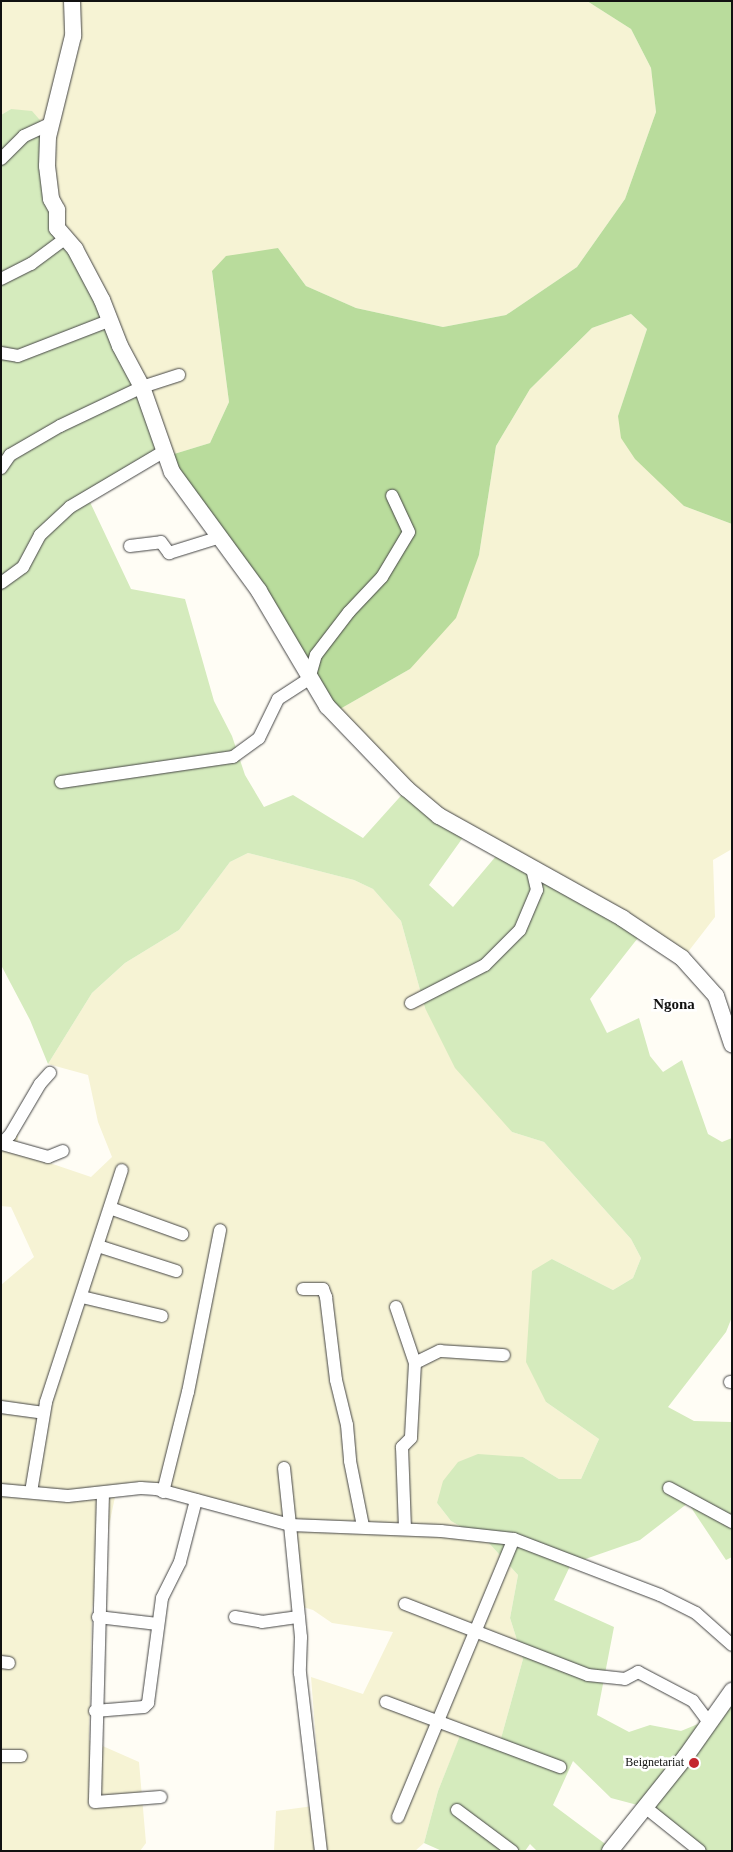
<!DOCTYPE html>
<html>
<head>
<meta charset="utf-8">
<style>
  body { margin:0 }
  #map { position:relative; width:733px; height:1852px; overflow:hidden; background:#fffdf5; font-family:Georgia,serif }
  div>[style] { position:absolute }
  [style*='--x'] { left:calc(var(--x)*1px); top:calc(var(--y)*1px); width:calc(var(--w)*1px); rotate:calc(var(--a)*1deg) }
  .farmland>* { inset:0; background:#f6f3d4 }
  .green>* { inset:0; background:#d5ebbd }
  .forest>* { inset:0; background:#b9dc9c }
  .roads { filter:drop-shadow(0 0 1px #444) drop-shadow(0 0 1px #444) }
  .minor>* { height:12px; margin:-6px; padding:0 6px; transform-origin:6px; border-radius:6px; background:#fff }
  .tertiary>* { height:16px; margin:-8px; padding:0 8px; transform-origin:8px; border-radius:8px; background:#fff }
  .dots>* { width:14px; height:14px; translate:-50% -50%; box-sizing:border-box; border:2px solid #fff; border-radius:50% }
  span { translate:-50% -50%; white-space:nowrap; text-align:center; line-height:1.15; -webkit-text-stroke:5px #fff; paint-order:stroke }
  .poi-label { font-size:12px; color:#111 }
  .right { translate:-100% -50%; text-align:right }
  .quarter-label { font-size:15px; color:#111; font-weight:700 }
  .frame { position:absolute; inset:0; border:2px solid #111; pointer-events:none }
</style>
</head>
<body>
<div id="map">
  <div class="farmland">
    <i style="clip-path:polygon(1px 1px,587px 1px,631px 29px,651px 68px,656px 112px,625px 199px,577px 267px,506px 315px,443px 327px,356px 308px,306px 286px,278px 248px,212px 272px,229px 402px,210px 443px,161px 458px,71px 242px,11px 109px,1px 115px)"></i>
    <i style="clip-path:polygon(631px 314px,647px 329px,618px 416px,684px 506px,732px 524px,732px 849px,713px 860px,715px 917px,681px 961px,417px 797px,326px 717px,410px 669px,479px 555px,496px 446px,530px 389px,592px 328px)"></i>
    <i style="clip-path:polygon(248px 853px,354px 880px,373px 889px,401px 921px,425px 1008px,512px 1132px,544px 1142px,631px 1239px,641px 1258px,633px 1278px,613px 1290px,552px 1259px,546px 1402px,599px 1439px,581px 1479px,559px 1479px,523px 1457px,437px 1503px,451px 1521px,488px 1542px,518px 1575px,510px 1618px,523px 1659px,500px 1742px,463px 1729px,438px 1791px,424px 1843px,415px 1851px,274px 1851px,276px 1811px,321px 1805px,311px 1677px,363px 1694px,393px 1632px,332px 1623px,313px 1610px,296px 1605px,289px 1533px,281px 1526px,141px 1487px,116px 1492px,92px 1609px,89px 1740px,139px 1762px,146px 1843px,140px 1851px,1px 1851px,1px 1285px,34px 1257px,11px 1207px,1px 1206px,1px 1144px,18px 1121px,18px 1144px,41px 1160px,91px 1177px,112px 1157px,98px 1122px,88px 1075px,48px 1064px,92px 993px,125px 963px,179px 930px,230px 862px)"></i>
  </div>
  <div class="green">
    <i style="clip-path:polygon(11px 109px,32px 111px,46px 127px,57px 206px,71px 243px,125px 342px,161px 458px,89px 500px,131px 589px,185px 599px,214px 701px,232px 736px,245px 775px,264px 807px,293px 795px,363px 838px,407px 789px,469px 829px,429px 885px,453px 907px,502px 849px,641px 934px,590px 999px,607px 1033px,639px 1018px,650px 1056px,663px 1072px,682px 1060px,708px 1134px,722px 1142px,732px 1138px,732px 1317px,726px 1332px,668px 1407px,694px 1421px,732px 1422px,732px 1557px,726px 1560px,688px 1503px,640px 1540px,571px 1564px,554px 1600px,614px 1627px,597px 1715px,629px 1732px,650px 1725px,681px 1731px,710px 1719px,732px 1701px,732px 1851px,692px 1851px,645px 1807px,611px 1798px,573px 1761px,553px 1805px,612px 1849px,610px 1851px,537px 1851px,530px 1844px,525px 1851px,442px 1851px,424px 1843px,438px 1791px,463px 1728px,500px 1742px,523px 1659px,510px 1618px,518px 1575px,488px 1542px,451px 1521px,437px 1503px,443px 1481px,458px 1462px,478px 1454px,523px 1457px,559px 1479px,581px 1479px,599px 1439px,546px 1402px,526px 1362px,532px 1271px,552px 1259px,613px 1290px,633px 1278px,641px 1258px,631px 1239px,544px 1142px,512px 1132px,455px 1068px,425px 1008px,401px 921px,373px 889px,354px 880px,248px 853px,230px 862px,179px 930px,125px 963px,92px 993px,48px 1064px,30px 1020px,1px 965px,1px 115px)"></i>
  </div>
  <div class="forest">
    <i style="clip-path:polygon(587px 1px,732px 1px,732px 524px,684px 506px,635px 459px,621px 438px,618px 416px,647px 329px,631px 314px,592px 328px,530px 389px,496px 446px,479px 555px,456px 618px,410px 669px,326px 717px,262px 601px,161px 458px,210px 443px,229px 402px,212px 271px,226px 256px,278px 248px,306px 286px,356px 308px,443px 327px,506px 315px,577px 267px,625px 199px,656px 112px,651px 68px,631px 29px)"></i>
  </div>
  <div class="roads">
    <div class="minor">
      <i style="--x:1;--y:159;--w:33;--a:-45"></i>
      <i style="--x:24;--y:136;--w:29;--a:-25"></i>
      <i style="--x:1;--y:279;--w:34;--a:-27"></i>
      <i style="--x:31;--y:264;--w:44;--a:-36.6"></i>
      <i style="--x:1;--y:353;--w:17;--a:10"></i>
      <i style="--x:18;--y:356;--w:100;--a:-21.2"></i>
      <i style="--x:1;--y:468;--w:16;--a:-55"></i>
      <i style="--x:10;--y:455;--w:58;--a:-30.1"></i>
      <i style="--x:60;--y:426;--w:91;--a:-25.4"></i>
      <i style="--x:142;--y:387;--w:39;--a:-18"></i>
      <i style="--x:130;--y:546;--w:31;--a:-7"></i>
      <i style="--x:161;--y:542;--w:14;--a:54"></i>
      <i style="--x:169;--y:553;--w:53;--a:-17.4"></i>
      <i style="--x:1;--y:583;--w:27;--a:-36"></i>
      <i style="--x:23;--y:567;--w:36;--a:-62"></i>
      <i style="--x:40;--y:535;--w:41;--a:-43"></i>
      <i style="--x:70;--y:507;--w:108;--a:-30.6"></i>
      <i style="--x:61;--y:782;--w:174;--a:-8.3"></i>
      <i style="--x:233;--y:757;--w:32;--a:-36"></i>
      <i style="--x:259;--y:738;--w:43;--a:-64"></i>
      <i style="--x:278;--y:699;--w:37;--a:-33"></i>
      <i style="--x:309;--y:679;--w:25;--a:-74"></i>
      <i style="--x:316;--y:655;--w:54;--a:-52.5"></i>
      <i style="--x:349;--y:612;--w:48;--a:-46.7"></i>
      <i style="--x:382;--y:577;--w:52;--a:-59"></i>
      <i style="--x:409;--y:532;--w:40;--a:-115"></i>
      <i style="--x:411;--y:1003;--w:83;--a:-27.2"></i>
      <i style="--x:485;--y:965;--w:49;--a:-45"></i>
      <i style="--x:520;--y:930;--w:43;--a:-67"></i>
      <i style="--x:537;--y:890;--w:23;--a:-103"></i>
      <i style="--x:1;--y:1144;--w:13;--a:-45"></i>
      <i style="--x:10;--y:1135;--w:59;--a:-59.5"></i>
      <i style="--x:40;--y:1084;--w:15;--a:-48"></i>
      <i style="--x:2;--y:1144;--w:48;--a:15.8"></i>
      <i style="--x:48;--y:1157;--w:16;--a:-22"></i>
      <i style="--x:110;--y:1208;--w:77;--a:19.9"></i>
      <i style="--x:98;--y:1246;--w:82;--a:17.8"></i>
      <i style="--x:303;--y:1289;--w:20;--a:0"></i>
      <i style="--x:323;--y:1289;--w:9;--a:69"></i>
      <i style="--x:326;--y:1297;--w:84;--a:83.1"></i>
      <i style="--x:336;--y:1380;--w:46;--a:76.3"></i>
      <i style="--x:347;--y:1425;--w:36;--a:85"></i>
      <i style="--x:350;--y:1461;--w:66;--a:78.7"></i>
      <i style="--x:82;--y:1297;--w:82;--a:13.4"></i>
      <i style="--x:396;--y:1307;--w:59;--a:71.3"></i>
      <i style="--x:415;--y:1363;--w:75;--a:93.1"></i>
      <i style="--x:411;--y:1438;--w:13;--a:135"></i>
      <i style="--x:402;--y:1447;--w:82;--a:87.9"></i>
      <i style="--x:415;--y:1363;--w:28;--a:-26"></i>
      <i style="--x:440;--y:1351;--w:64;--a:3.6"></i>
      <i style="--x:730;--y:1382;--w:2;--a:0"></i>
      <i style="--x:1;--y:1407;--w:43;--a:7.9"></i>
      <i style="--x:284;--y:1468;--w:57;--a:84"></i>
      <i style="--x:290;--y:1525;--w:151;--a:2.3"></i>
      <i style="--x:441;--y:1531;--w:73;--a:6.3"></i>
      <i style="--x:514;--y:1539;--w:156;--a:21"></i>
      <i style="--x:660;--y:1595;--w:40;--a:26.6"></i>
      <i style="--x:696;--y:1613;--w:48;--a:41.6"></i>
      <i style="--x:669;--y:1488;--w:72;--a:28.4"></i>
      <i style="--x:1;--y:1490;--w:67;--a:5.1"></i>
      <i style="--x:68;--y:1496;--w:73;--a:-6.3"></i>
      <i style="--x:141;--y:1488;--w:15;--a:4"></i>
      <i style="--x:156;--y:1489;--w:139;--a:15"></i>
      <i style="--x:290;--y:1525;--w:113;--a:84.4"></i>
      <i style="--x:301;--y:1637;--w:36;--a:92"></i>
      <i style="--x:300;--y:1673;--w:179;--a:83.3"></i>
      <i style="--x:31;--y:1492;--w:91;--a:-80.5"></i>
      <i style="--x:46;--y:1402;--w:244;--a:-71.9"></i>
      <i style="--x:163;--y:1492;--w:103;--a:-76"></i>
      <i style="--x:188;--y:1392;--w:165;--a:-78.8"></i>
      <i style="--x:103;--y:1493;--w:309;--a:91.5"></i>
      <i style="--x:95;--y:1802;--w:66;--a:-4.3"></i>
      <i style="--x:405;--y:1604;--w:196;--a:21.2"></i>
      <i style="--x:588;--y:1675;--w:37;--a:6"></i>
      <i style="--x:625;--y:1679;--w:15;--a:-28"></i>
      <i style="--x:638;--y:1672;--w:62;--a:27.8"></i>
      <i style="--x:693;--y:1701;--w:26;--a:53"></i>
      <i style="--x:98;--y:1617;--w:60;--a:6.7"></i>
      <i style="--x:235;--y:1617;--w:27;--a:10"></i>
      <i style="--x:262;--y:1622;--w:37;--a:-8"></i>
      <i style="--x:1;--y:1662;--w:8;--a:7"></i>
      <i style="--x:386;--y:1702;--w:186;--a:20.5"></i>
      <i style="--x:95;--y:1711;--w:49;--a:-4.7"></i>
      <i style="--x:144;--y:1707;--w:6;--a:-45"></i>
      <i style="--x:148;--y:1703;--w:106;--a:-82.4"></i>
      <i style="--x:162;--y:1598;--w:40;--a:-63.4"></i>
      <i style="--x:180;--y:1562;--w:64;--a:-75.5"></i>
      <i style="--x:1;--y:1756;--w:20;--a:0"></i>
      <i style="--x:645;--y:1807;--w:70;--a:38.7"></i>
      <i style="--x:457;--y:1810;--w:69;--a:36.7"></i>
      <i style="--x:398;--y:1817;--w:301;--a:-67.4"></i>
    </div>
    <div class="tertiary">
      <i style="--x:72;--y:1;--w:35;--a:88"></i>
      <i style="--x:73;--y:36;--w:104;--a:103.9"></i>
      <i style="--x:48;--y:137;--w:29;--a:92"></i>
      <i style="--x:47;--y:166;--w:33;--a:83"></i>
      <i style="--x:51;--y:199;--w:13;--a:61"></i>
      <i style="--x:57;--y:210;--w:18;--a:90"></i>
      <i style="--x:57;--y:228;--w:28;--a:49"></i>
      <i style="--x:75;--y:249;--w:58;--a:62.1"></i>
      <i style="--x:102;--y:300;--w:49;--a:68.6"></i>
      <i style="--x:120;--y:346;--w:47;--a:61.8"></i>
      <i style="--x:142;--y:387;--w:90;--a:70.6"></i>
      <i style="--x:172;--y:472;--w:147;--a:53.8"></i>
      <i style="--x:259;--y:591;--w:134;--a:59.4"></i>
      <i style="--x:327;--y:706;--w:115;--a:46.1"></i>
      <i style="--x:407;--y:789;--w:42;--a:40.2"></i>
      <i style="--x:439;--y:816;--w:210;--a:29.1"></i>
      <i style="--x:622;--y:918;--w:72;--a:33.7"></i>
      <i style="--x:682;--y:958;--w:51;--a:48.2"></i>
      <i style="--x:716;--y:996;--w:51;--a:71.6"></i>
      <i style="--x:610;--y:1851;--w:122;--a:-51.3"></i>
      <i style="--x:686;--y:1756;--w:80;--a:-54.7"></i>
    </div>
  </div>
  <div class="dots">
    <i style="left:694px;top:1763px;background:#c4262e"></i>
  </div>
  <div class="poi-label">
    <span class="right" style="left:684px;top:1763px">Beignetariat</span>
  </div>
  <div class="quarter-label">
    <span style="left:674px;top:1005px">Ngona</span>
  </div>
  <div class="frame"></div>
</div>
</body>
</html>
